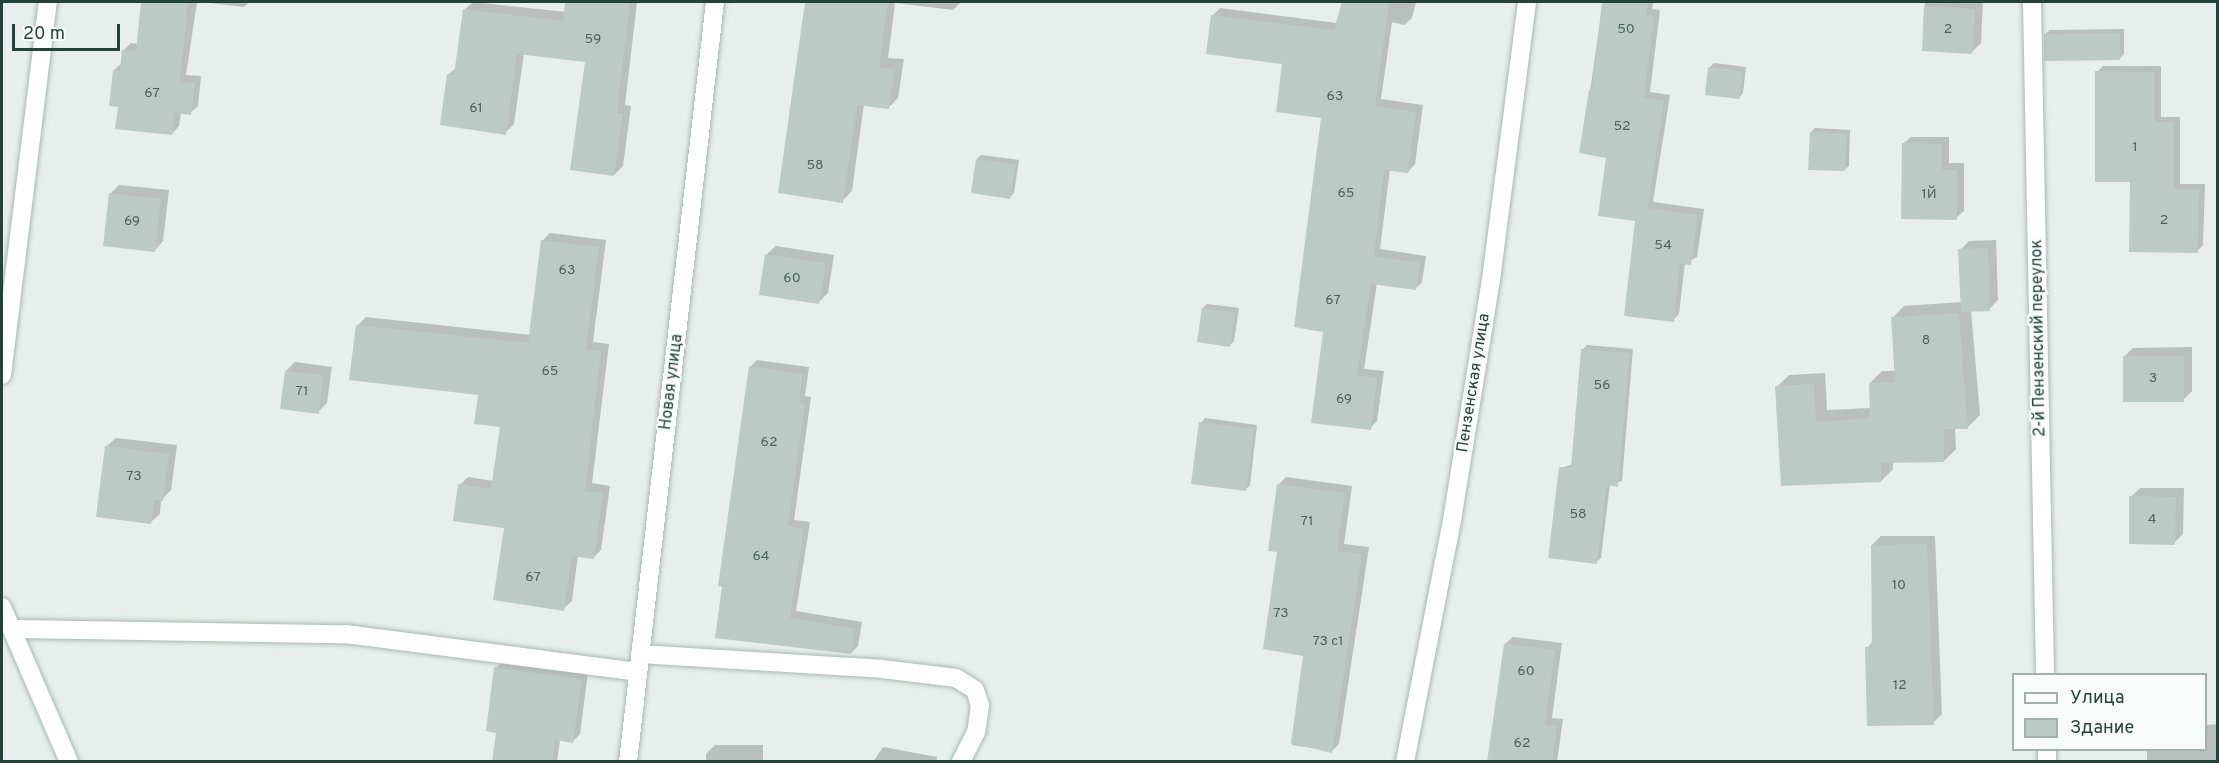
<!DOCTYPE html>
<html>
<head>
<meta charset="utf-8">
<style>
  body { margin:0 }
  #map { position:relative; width:2219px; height:763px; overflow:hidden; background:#e6efeb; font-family:Overpass,sans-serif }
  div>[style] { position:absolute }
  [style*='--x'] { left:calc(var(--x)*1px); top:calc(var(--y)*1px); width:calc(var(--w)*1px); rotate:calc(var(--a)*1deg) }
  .shadow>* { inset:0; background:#0003 }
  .building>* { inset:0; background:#bbcac4 }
  .roads { filter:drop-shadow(0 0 2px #a8b8b2) drop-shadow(0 0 2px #a8b8b2) }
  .lane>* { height:18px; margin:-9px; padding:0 9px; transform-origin:9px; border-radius:9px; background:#fff }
  .street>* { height:18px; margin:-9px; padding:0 9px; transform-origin:9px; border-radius:9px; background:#fff }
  span { translate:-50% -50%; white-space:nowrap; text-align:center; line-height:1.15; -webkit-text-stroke:4.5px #f7fbf9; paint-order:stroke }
  .number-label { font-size:14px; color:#4a645c }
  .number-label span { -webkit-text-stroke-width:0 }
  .street-label { font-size:16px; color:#24423a }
  .frame { position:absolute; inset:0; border:3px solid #24423a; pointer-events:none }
  .legend { position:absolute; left:2012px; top:673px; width:195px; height:78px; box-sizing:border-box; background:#f7fbf9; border:2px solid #a3b1ad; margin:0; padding:8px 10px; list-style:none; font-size:18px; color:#24423a }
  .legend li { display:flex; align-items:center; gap:12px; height:30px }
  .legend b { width:30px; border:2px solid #a3b1ad }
  .scale { position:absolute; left:12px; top:24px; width:108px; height:27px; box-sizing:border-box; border:3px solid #24423a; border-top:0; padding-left:8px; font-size:18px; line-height:21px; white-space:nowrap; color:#24423a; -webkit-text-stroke:4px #f7fbf9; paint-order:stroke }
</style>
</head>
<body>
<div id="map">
  <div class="shadow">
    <i style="clip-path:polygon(143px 2px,197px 2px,186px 75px,201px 76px,198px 106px,190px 113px,181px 112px,179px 126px,172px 134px,120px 105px,114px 70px,122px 63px,123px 51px,131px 43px,138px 44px)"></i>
    <i style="clip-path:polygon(200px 2px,249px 2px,244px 7px)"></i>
    <i style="clip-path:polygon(473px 2px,566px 12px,567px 2px,637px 2px,625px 105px,631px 106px,623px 166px,614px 175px,587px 60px,524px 53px,514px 124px,505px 133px,448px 75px,457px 67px,465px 9px)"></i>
    <i style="clip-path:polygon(807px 2px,961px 2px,953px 10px,895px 3px,888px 58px,904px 59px,898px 98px,888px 108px,864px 104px,852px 191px,842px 201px,779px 192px)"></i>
    <i style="clip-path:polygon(1343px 2px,1416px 2px,1412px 18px,1404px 25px,1392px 22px,1381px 99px,1423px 105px,1415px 164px,1408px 172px,1390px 169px,1380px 249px,1426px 256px,1422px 282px,1415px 289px,1377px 283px,1364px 369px,1384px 371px,1377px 421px,1370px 428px,1325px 331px,1322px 117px,1284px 62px,1213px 15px,1220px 8px,1337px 23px)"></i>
    <i style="clip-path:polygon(1603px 2px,1653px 2px,1652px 9px,1660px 10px,1650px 92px,1670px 95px,1653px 202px,1704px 209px,1697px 257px,1685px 263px,1679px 314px,1673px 320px,1637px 220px,1608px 156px,1590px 91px)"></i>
    <i style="clip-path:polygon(1925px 2px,1983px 2px,1981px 43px,1972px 52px,1923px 50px)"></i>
    <i style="clip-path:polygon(2124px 29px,2124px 54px,2119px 59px,2045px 34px,2050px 30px)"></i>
    <i style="clip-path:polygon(1714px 63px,1746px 67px,1743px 93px,1739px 98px,1709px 68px)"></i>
    <i style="clip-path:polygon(2103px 66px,2161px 66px,2161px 117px,2180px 117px,2180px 184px,2205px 184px,2203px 245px,2197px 251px,2131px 181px,2097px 72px)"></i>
    <i style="clip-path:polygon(1815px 128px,1850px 130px,1849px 166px,1844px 170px,1811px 132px)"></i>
    <i style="clip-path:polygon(1911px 137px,1949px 137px,1949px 163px,1964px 163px,1964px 211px,1956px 218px,1903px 144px)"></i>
    <i style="clip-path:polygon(981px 155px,1019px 160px,1014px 193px,1010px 197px,977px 159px)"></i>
    <i style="clip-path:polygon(119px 185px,169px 190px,163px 241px,155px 250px,110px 194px)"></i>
    <i style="clip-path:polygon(550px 233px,606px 240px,593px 342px,609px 344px,592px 483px,610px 486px,601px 550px,593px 558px,578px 555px,572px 601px,563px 609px,505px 527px,460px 485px,468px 477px,494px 481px,502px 426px,480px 394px,358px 325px,366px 317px,531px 335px,542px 241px)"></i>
    <i style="clip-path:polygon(1996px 240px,1998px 300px,1989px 309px,1971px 310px,1980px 415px,1968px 427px,1955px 427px,1956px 449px,1944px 461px,1893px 461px,1893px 469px,1881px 481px,1777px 387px,1789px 375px,1825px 373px,1827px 410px,1871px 408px,1870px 383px,1882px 371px,1895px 371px,1892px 318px,1904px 306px,1962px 302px,1960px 250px,1969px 241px)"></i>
    <i style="clip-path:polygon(776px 246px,834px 255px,828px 293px,819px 302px,767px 254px)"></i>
    <i style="clip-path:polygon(1207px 304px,1239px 308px,1234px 341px,1230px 345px,1203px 308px)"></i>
    <i style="clip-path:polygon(1587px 345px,1633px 349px,1622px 481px,1610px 484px,1601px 558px,1596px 562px,1561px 468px,1573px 464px,1582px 350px)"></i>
    <i style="clip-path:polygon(2192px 347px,2192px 391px,2183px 400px,2124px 357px,2133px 348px)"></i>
    <i style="clip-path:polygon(757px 360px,809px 367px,805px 396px,811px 397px,794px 520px,810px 522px,796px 611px,862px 622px,858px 646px,851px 653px,716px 636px,750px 367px)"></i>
    <i style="clip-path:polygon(295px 362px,332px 367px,327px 403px,318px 412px,286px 371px)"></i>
    <i style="clip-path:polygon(1205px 418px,1257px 425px,1250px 485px,1245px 490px,1201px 423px)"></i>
    <i style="clip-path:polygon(116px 438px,177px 445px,171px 490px,161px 500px,160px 514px,151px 522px,107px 446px)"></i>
    <i style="clip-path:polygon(1286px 477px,1352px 486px,1344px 544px,1369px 547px,1339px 744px,1332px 751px,1292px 745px,1305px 654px,1279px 551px,1279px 484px)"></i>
    <i style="clip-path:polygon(2140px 488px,2184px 488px,2183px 534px,2174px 543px,2131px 497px)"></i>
    <i style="clip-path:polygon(1881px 536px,1935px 536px,1942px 714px,1933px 723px,1867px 648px,1873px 641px,1872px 545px)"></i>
    <i style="clip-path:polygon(1513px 637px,1562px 643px,1552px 718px,1563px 719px,1557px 762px,1488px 762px,1505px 644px)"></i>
    <i style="clip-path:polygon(503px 661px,588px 672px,580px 734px,573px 741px,560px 740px,557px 762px,493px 762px,497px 731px,496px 668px)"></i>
    <i style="clip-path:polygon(2218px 724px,2218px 762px,2147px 762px,2147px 750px,2206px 750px,2206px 725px)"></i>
    <i style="clip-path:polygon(715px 745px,763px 745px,763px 762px,706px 762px,706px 754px)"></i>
    <i style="clip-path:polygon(883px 747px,937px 757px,936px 762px,873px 762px)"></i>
  </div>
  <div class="building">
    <i style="clip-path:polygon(141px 2px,188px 2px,180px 81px,195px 83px,191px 115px,175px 113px,172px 135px,115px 129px,118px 107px,109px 106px,113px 70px,120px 71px,122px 50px,136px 51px)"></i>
    <i style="clip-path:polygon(565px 2px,630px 2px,617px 113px,623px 114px,614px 176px,570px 170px,585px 62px,517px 54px,506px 135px,440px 125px,447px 74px,454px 75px,463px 9px,563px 21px)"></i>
    <i style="clip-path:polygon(805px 2px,888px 2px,879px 67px,895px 69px,889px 109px,857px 105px,843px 203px,778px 193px)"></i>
    <i style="clip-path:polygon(1342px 2px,1389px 2px,1375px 106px,1416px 112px,1408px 173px,1384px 170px,1374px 256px,1420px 263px,1416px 290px,1371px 284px,1357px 375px,1377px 378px,1371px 430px,1311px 423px,1323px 332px,1294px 327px,1321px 118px,1276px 112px,1282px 64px,1206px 54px,1211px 15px,1334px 30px)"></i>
    <i style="clip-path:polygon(1602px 2px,1648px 2px,1646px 15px,1654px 16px,1644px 98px,1664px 101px,1648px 208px,1698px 215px,1691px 265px,1680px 264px,1674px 322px,1624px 316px,1635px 221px,1598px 216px,1606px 158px,1579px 153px,1589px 90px,1592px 90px)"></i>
    <i style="clip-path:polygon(1924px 6px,1975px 9px,1972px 54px,1922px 51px)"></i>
    <i style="clip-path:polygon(2120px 33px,2120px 60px,2044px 61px,2044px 34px)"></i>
    <i style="clip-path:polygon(1708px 67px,1743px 71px,1739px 99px,1705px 95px)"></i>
    <i style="clip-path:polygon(2095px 71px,2155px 72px,2155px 122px,2174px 122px,2174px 189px,2199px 190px,2198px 253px,2129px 252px,2130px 182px,2095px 182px)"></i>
    <i style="clip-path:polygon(1810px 132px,1847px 133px,1845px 171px,1808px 170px)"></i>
    <i style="clip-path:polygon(1902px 143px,1942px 144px,1942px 170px,1957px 170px,1957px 220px,1901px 219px)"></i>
    <i style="clip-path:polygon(976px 159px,1016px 164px,1010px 199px,971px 193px)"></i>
    <i style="clip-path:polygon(109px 193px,161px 199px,155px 252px,103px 246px)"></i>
    <i style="clip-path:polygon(541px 240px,599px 247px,586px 350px,601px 351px,585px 491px,603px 493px,594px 559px,572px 556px,564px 611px,493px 600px,504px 528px,453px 521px,458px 484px,491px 489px,500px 427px,474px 424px,478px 395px,349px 380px,356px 325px,528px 343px)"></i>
    <i style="clip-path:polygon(1988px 248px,1990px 311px,1961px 312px,1958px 249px)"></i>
    <i style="clip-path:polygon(765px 254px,826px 263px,819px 304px,759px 295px)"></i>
    <i style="clip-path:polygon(1202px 308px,1235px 312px,1230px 347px,1197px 342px)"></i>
    <i style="clip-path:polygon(1959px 313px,1968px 429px,1944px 429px,1944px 462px,1881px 463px,1881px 482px,1781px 486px,1775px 386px,1814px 384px,1816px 422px,1870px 418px,1869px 383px,1895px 382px,1891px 317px)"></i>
    <i style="clip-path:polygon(1581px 349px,1630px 353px,1618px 487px,1607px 485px,1597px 564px,1548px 558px,1559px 467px,1571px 468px)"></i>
    <i style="clip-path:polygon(2123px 356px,2184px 356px,2184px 402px,2123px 402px)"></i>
    <i style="clip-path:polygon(749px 366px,803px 374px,799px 403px,805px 404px,788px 526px,804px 529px,790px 618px,855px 629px,851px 654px,715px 638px,722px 587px,718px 586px)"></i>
    <i style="clip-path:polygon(285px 371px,323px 375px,319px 414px,280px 409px)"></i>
    <i style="clip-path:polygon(1199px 422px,1254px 429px,1246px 491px,1191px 484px)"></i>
    <i style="clip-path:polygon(105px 446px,169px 454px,163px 501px,154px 500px,151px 524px,96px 517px)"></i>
    <i style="clip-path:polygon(1277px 484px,1345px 493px,1337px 551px,1362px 554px,1332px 753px,1291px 743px,1303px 656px,1263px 649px,1277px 552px,1268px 551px)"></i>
    <i style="clip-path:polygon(2129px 496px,2176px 497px,2175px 545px,2129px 544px)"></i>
    <i style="clip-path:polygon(1927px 544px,1934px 725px,1867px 726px,1865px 647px,1872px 647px,1871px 545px)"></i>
    <i style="clip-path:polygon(1504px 644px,1555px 650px,1545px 724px,1557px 726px,1552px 762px,1487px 762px)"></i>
    <i style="clip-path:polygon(494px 667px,582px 679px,573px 743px,555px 740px,552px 762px,492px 762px,496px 733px,486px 731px)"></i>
  </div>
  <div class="roads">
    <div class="lane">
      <i style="--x:2;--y:607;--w:169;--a:66.6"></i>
      <i style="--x:12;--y:629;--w:334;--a:0.9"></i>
      <i style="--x:346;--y:634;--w:294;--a:7.4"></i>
      <i style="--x:640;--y:654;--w:242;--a:3.5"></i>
      <i style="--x:882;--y:669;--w:75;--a:6.9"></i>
      <i style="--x:956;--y:678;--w:22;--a:32"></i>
      <i style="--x:975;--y:690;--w:16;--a:72"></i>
      <i style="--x:980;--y:705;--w:27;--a:98"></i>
      <i style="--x:976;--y:732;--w:34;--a:117"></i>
    </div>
    <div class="street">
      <i style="--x:2032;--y:2;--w:672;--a:88.89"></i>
      <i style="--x:2;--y:375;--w:376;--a:-83"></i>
      <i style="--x:2047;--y:750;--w:12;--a:90"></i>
      <i style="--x:628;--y:762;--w:765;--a:-83.47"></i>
      <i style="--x:1405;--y:762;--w:253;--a:-79"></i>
      <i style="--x:1453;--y:514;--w:245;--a:-80.8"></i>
      <i style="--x:1492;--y:272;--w:272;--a:-82.6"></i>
    </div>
  </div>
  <div class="number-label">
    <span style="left:1626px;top:30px">50</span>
    <span style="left:1948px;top:30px">2</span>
    <span style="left:593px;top:40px">59</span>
    <span style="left:152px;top:94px">67</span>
    <span style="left:1335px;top:97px">63</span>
    <span style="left:476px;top:109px">61</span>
    <span style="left:1622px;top:127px">52</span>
    <span style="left:2135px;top:148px">1</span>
    <span style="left:815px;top:166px">58</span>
    <span style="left:1346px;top:194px">65</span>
    <span style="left:1929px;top:195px">1Й</span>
    <span style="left:2164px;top:221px">2</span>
    <span style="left:132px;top:222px">69</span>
    <span style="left:1663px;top:246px">54</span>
    <span style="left:567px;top:271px">63</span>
    <span style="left:792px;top:279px">60</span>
    <span style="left:1333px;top:301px">67</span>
    <span style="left:1926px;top:341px">8</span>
    <span style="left:550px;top:372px">65</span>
    <span style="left:2153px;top:379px">3</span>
    <span style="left:1602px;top:386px">56</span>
    <span style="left:302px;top:392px">71</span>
    <span style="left:1344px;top:400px">69</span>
    <span style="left:769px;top:443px">62</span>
    <span style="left:134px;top:477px">73</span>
    <span style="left:1578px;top:515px">58</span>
    <span style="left:2152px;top:520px">4</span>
    <span style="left:1307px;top:522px">71</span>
    <span style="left:761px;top:557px">64</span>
    <span style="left:533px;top:578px">67</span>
    <span style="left:1899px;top:586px">10</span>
    <span style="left:1281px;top:614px">73</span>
    <span style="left:1328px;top:642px">73 с1</span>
    <span style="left:1526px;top:672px">60</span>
    <span style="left:1900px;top:686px">12</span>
    <span style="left:1522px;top:744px">62</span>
  </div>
  <div class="street-label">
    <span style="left:2039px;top:338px;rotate:-91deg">2-й Пензенский переулок</span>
    <span style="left:672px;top:382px;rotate:-83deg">Новая улица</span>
    <span style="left:1474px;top:383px;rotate:-81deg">Пензенская улица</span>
  </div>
  <div class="frame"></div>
  <ul class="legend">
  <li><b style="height:8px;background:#fff"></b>Улица</li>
  <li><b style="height:16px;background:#bbcac4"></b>Здание</li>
  </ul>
  <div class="scale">20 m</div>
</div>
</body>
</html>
